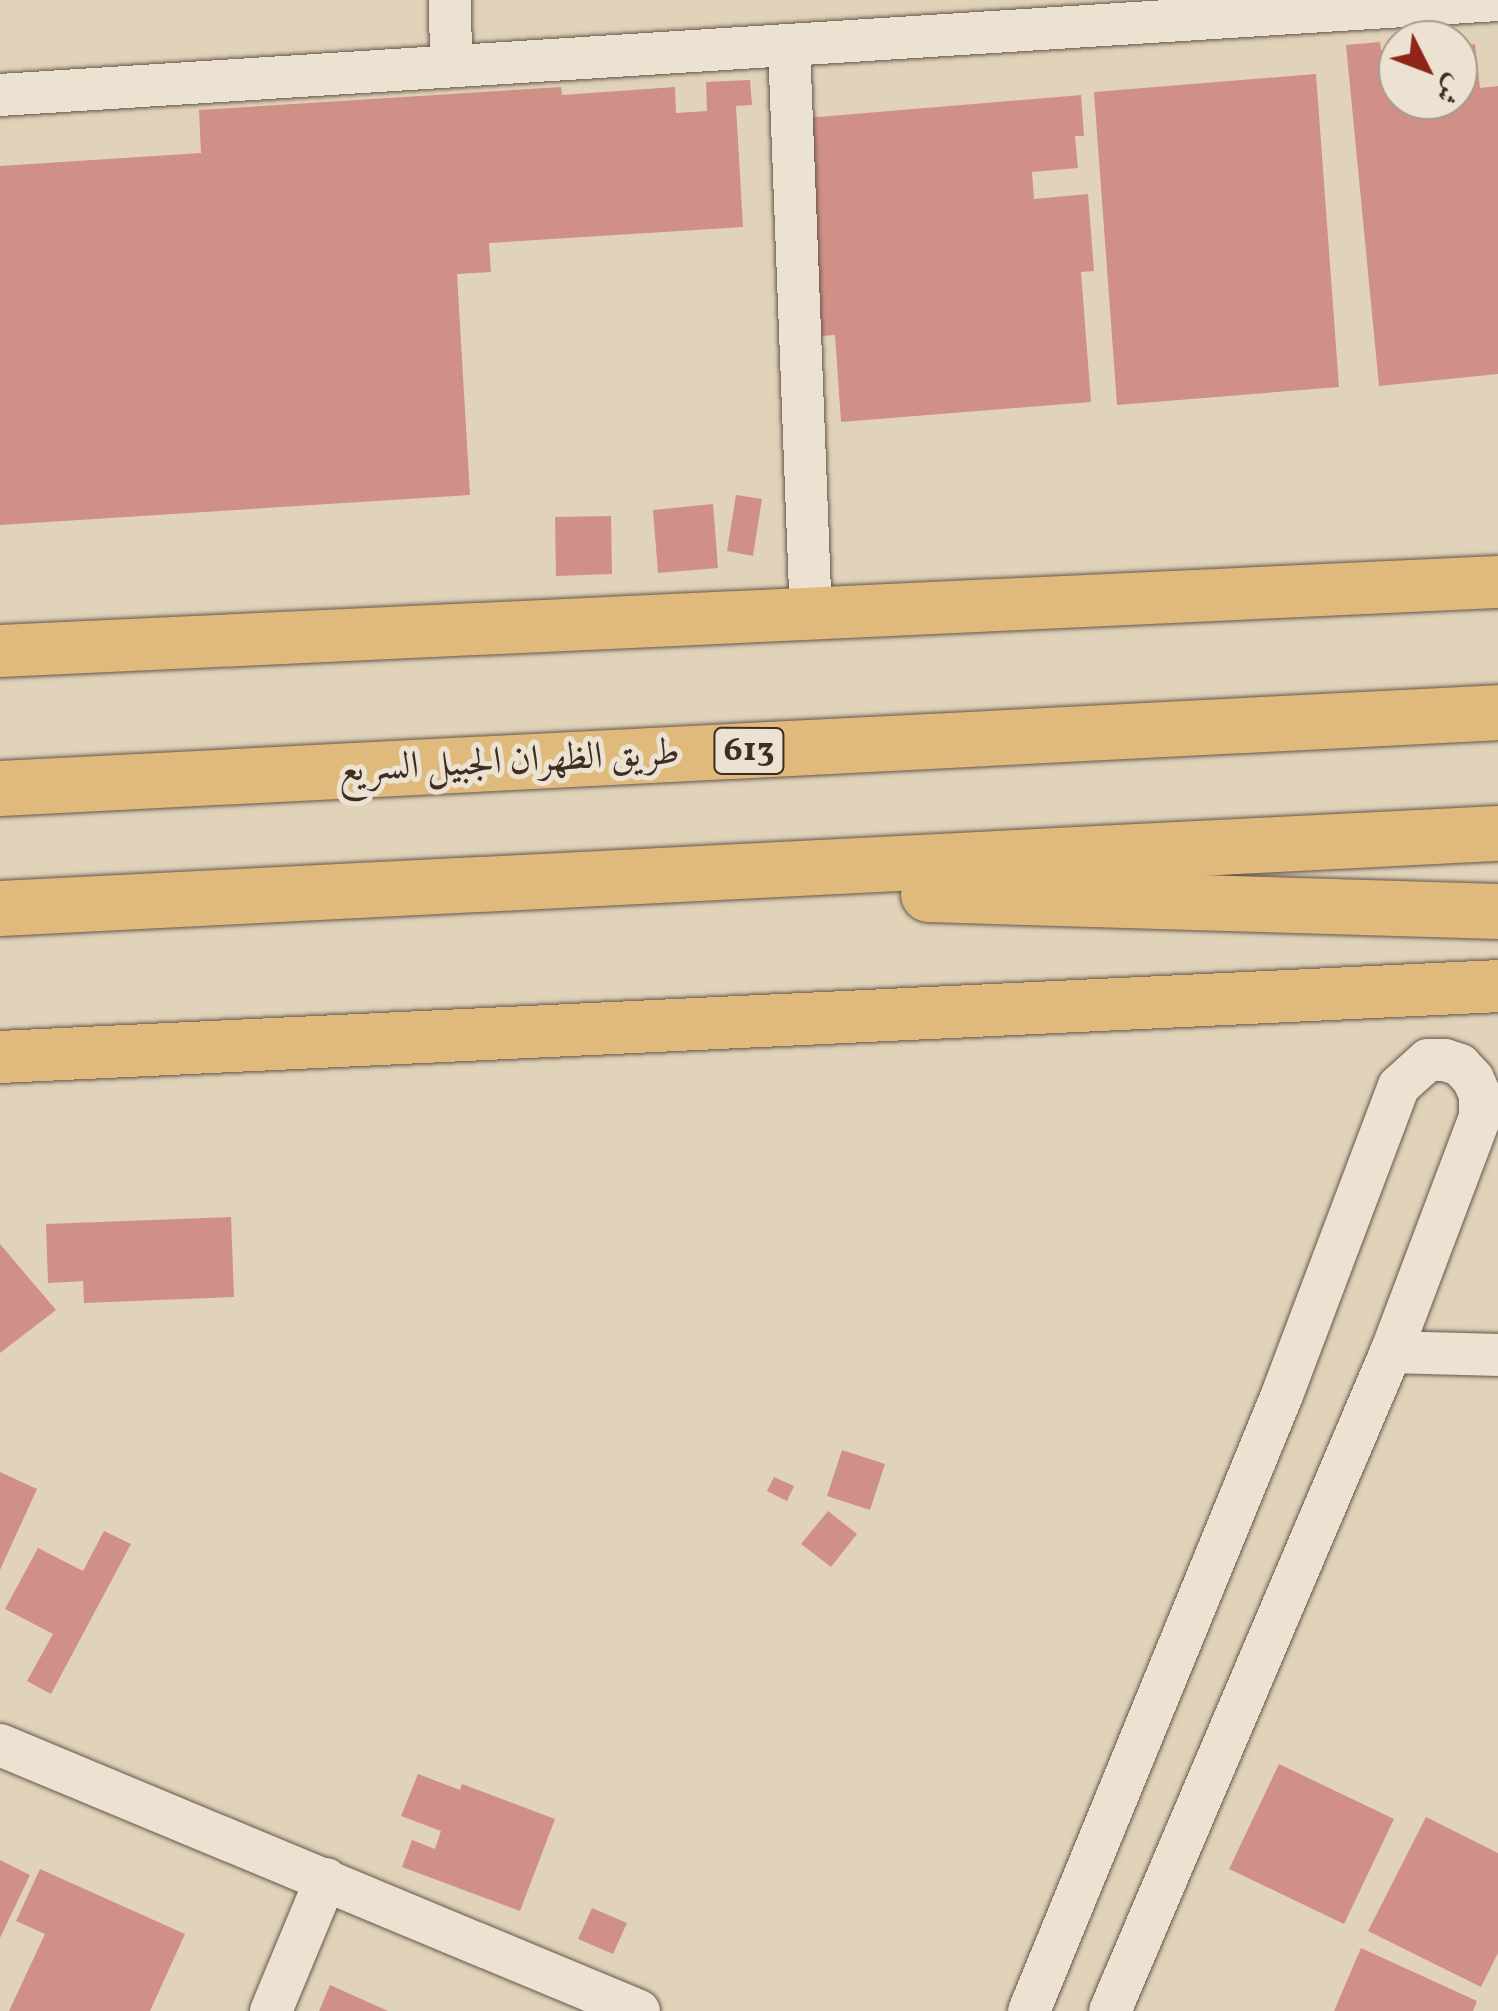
<!DOCTYPE html>
<html>
<head>
<meta charset="utf-8">
<style>
  body { margin:0 }
  #map { position:relative; width:1498px; height:2011px; overflow:hidden; background:#e0d3ba; font-family:Vollkorn,Amiri,serif }
  div>[style] { position:absolute }
  [style*='--x'] { left:calc(var(--x)*1px); top:calc(var(--y)*1px); width:calc(var(--w)*1px); rotate:calc(var(--a)*1deg) }
  .building>* { inset:0; background:#d09088 }
  .roads { filter:drop-shadow(0 0 2px #67564a) drop-shadow(0 0 2px #67564a) }
  .minor>* { height:42px; margin:-21px; padding:0 21px; transform-origin:21px; border-radius:21px; background:#ebe2d2 }
  .major>* { height:52px; margin:-26px; padding:0 26px; transform-origin:26px; border-radius:26px; background:#e0ba7d }
  .highway>* { height:55px; margin:-27.5px; padding:0 27.5px; transform-origin:27.5px; border-radius:27.5px; background:#e0ba7d }
  span { translate:-50% -50%; white-space:nowrap; text-align:center; line-height:1.15; -webkit-text-stroke:10px #ebe2d2; paint-order:stroke }
  .shield-label span { padding:2px 8px; background:#ebe2d2; border:2px solid; border-radius:8px; -webkit-text-stroke-width:0 }
  .shield-label { font-size:35px; color:#3f2d24; font-weight:700 }
  .street-label { font-size:38px; color:#3f2d24 }
  .north { position:absolute; left:1378px; top:20px; width:100px; height:100px; box-sizing:border-box; background:#ebe2d2; border:2px solid #a69a8c; border-radius:50%; rotate:132deg; font-size:28px; font-weight:700; line-height:40px; text-align:center; color:#3f2d24 }
  .north::after { content:''; display:block; margin:auto; width:35px; height:45px; background:#8f2418; clip-path:polygon(50% 0,100% 100%,50% 72%,0 100%) }
</style>
</head>
<body>
<div id="map">
  <div class="building">
    <i style="clip-path:polygon(1380px 42px,1381px 50px,1398px 49px,1398px 100px,1458px 100px,1458px 46px,1475px 44px,1480px 88px,1498px 86px,1498px 374px,1379px 386px,1346px 45px)"></i>
    <i style="clip-path:polygon(1316px 74px,1339px 387px,1117px 405px,1094px 92px)"></i>
    <i style="clip-path:polygon(750px 80px,752px 105px,736px 106px,743px 227px,489px 243px,491px 272px,457px 274px,470px 495px,0 525px,0 166px,201px 153px,199px 110px,561px 87px,562px 95px,675px 87px,676px 113px,707px 111px,706px 82px)"></i>
    <i style="clip-path:polygon(1081px 95px,1084px 136px,1075px 136px,1078px 168px,1032px 172px,1034px 199px,1088px 194px,1094px 271px,1081px 272px,1091px 402px,841px 422px,835px 335px,822px 336px,806px 118px)"></i>
    <i style="clip-path:polygon(736px 495px,762px 499px,753px 556px,727px 551px)"></i>
    <i style="clip-path:polygon(713px 504px,718px 568px,658px 573px,653px 510px)"></i>
    <i style="clip-path:polygon(611px 516px,612px 574px,556px 576px,555px 517px)"></i>
    <i style="clip-path:polygon(231px 1217px,234px 1297px,84px 1303px,83px 1281px,48px 1283px,46px 1224px)"></i>
    <i style="clip-path:polygon(0 1244px,56px 1310px,0 1353px)"></i>
    <i style="clip-path:polygon(842px 1450px,885px 1464px,870px 1510px,827px 1496px)"></i>
    <i style="clip-path:polygon(0 1472px,37px 1489px,0 1570px)"></i>
    <i style="clip-path:polygon(774px 1477px,794px 1486px,787px 1501px,767px 1491px)"></i>
    <i style="clip-path:polygon(828px 1511px,857px 1534px,831px 1567px,801px 1544px)"></i>
    <i style="clip-path:polygon(104px 1531px,131px 1544px,51px 1694px,27px 1681px,53px 1634px,5px 1609px,38px 1548px,83px 1571px)"></i>
    <i style="clip-path:polygon(1279px 1764px,1394px 1819px,1344px 1924px,1229px 1869px)"></i>
    <i style="clip-path:polygon(418px 1774px,460px 1790px,462px 1784px,555px 1819px,520px 1911px,402px 1867px,412px 1840px,435px 1849px,441px 1831px,401px 1816px)"></i>
    <i style="clip-path:polygon(1426px 1817px,1498px 1853px,1498px 1953px,1481px 1987px,1368px 1931px)"></i>
    <i style="clip-path:polygon(0 1860px,30px 1875px,0 1938px)"></i>
    <i style="clip-path:polygon(40px 1869px,185px 1934px,150px 2011px,9px 2011px,45px 1934px,16px 1921px)"></i>
    <i style="clip-path:polygon(592px 1908px,627px 1923px,613px 1954px,578px 1939px)"></i>
    <i style="clip-path:polygon(1361px 1948px,1477px 2001px,1473px 2011px,1334px 2011px)"></i>
    <i style="clip-path:polygon(330px 1985px,388px 2011px,319px 2011px)"></i>
  </div>
  <div class="roads">
    <div class="minor">
      <i style="--x:450;--y:0;--w:66;--a:89.1"></i>
      <i style="--x:789;--y:45;--w:572;--a:87.8"></i>
      <i style="--x:0;--y:95;--w:1501;--a:-3.63"></i>
      <i style="--x:1391;--y:1352;--w:107;--a:1.6"></i>
      <i style="--x:0;--y:1745;--w:692;--a:22.6"></i>
      <i style="--x:271;--y:2011;--w:143;--a:-67.4"></i>
      <i style="--x:1029;--y:2011;--w:666;--a:-67.67"></i>
      <i style="--x:1282;--y:1395;--w:330;--a:-69.3"></i>
      <i style="--x:1399;--y:1086;--w:39;--a:-42"></i>
      <i style="--x:1428;--y:1060;--w:17;--a:0"></i>
      <i style="--x:1445;--y:1060;--w:16;--a:18"></i>
      <i style="--x:1460;--y:1065;--w:19;--a:47"></i>
      <i style="--x:1473;--y:1079;--w:17;--a:66"></i>
      <i style="--x:1480;--y:1095;--w:22;--a:90"></i>
      <i style="--x:1480;--y:1117;--w:251;--a:110.7"></i>
      <i style="--x:1391;--y:1352;--w:716;--a:113.09"></i>
    </div>
    <div class="major">
      <i style="--x:0;--y:651;--w:1500;--a:-2.64"></i>
      <i style="--x:0;--y:1057;--w:1500;--a:-2.71"></i>
    </div>
    <div class="highway">
      <i style="--x:0;--y:788;--w:1500;--a:-2.9"></i>
      <i style="--x:928;--y:894;--w:570;--a:1.71"></i>
      <i style="--x:0;--y:908;--w:1500;--a:-2.87"></i>
    </div>
  </div>
  <div class="shield-label">
    <span style="left:749px;top:751px">613</span>
  </div>
  <div class="street-label">
    <span style="left:509px;top:763px;rotate:-3deg">طريق الظهران الجبيل السريع</span>
  </div>
  <div class="north">ش</div>
</div>
</body>
</html>
